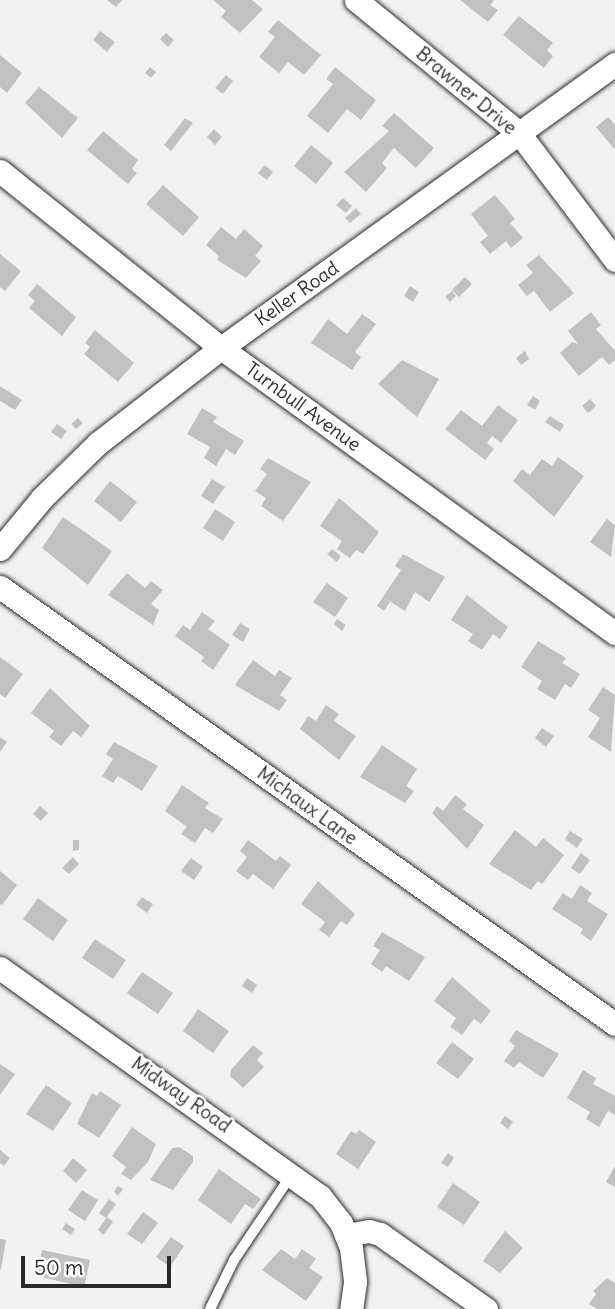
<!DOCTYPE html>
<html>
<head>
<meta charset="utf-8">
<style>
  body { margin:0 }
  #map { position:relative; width:615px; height:1309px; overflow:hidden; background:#f2f2f2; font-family:Delius,sans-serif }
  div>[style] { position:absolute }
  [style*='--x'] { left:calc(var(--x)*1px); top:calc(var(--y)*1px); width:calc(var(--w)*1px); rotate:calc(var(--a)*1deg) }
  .building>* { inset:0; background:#c1c1c1 }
  .roads { filter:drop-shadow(0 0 2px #2b2b2b) drop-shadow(0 0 2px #2b2b2b) }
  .lane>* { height:10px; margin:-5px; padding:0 5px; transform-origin:5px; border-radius:5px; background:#fff }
  .street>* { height:23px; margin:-11.5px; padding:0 11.5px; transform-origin:11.5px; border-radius:11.5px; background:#fff }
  span { translate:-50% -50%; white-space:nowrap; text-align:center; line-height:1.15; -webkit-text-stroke:5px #fff; paint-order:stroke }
  .street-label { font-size:19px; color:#2b2b2b }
  .scale { position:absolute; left:21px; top:1256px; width:150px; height:32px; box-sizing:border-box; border:4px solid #2b2b2b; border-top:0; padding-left:9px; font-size:21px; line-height:24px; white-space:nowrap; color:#2b2b2b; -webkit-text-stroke:5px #fff; paint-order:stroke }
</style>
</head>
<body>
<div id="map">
  <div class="building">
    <i style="clip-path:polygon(107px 0,122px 0,116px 7px)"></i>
    <i style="clip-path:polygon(213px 0,252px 0,263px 9px,240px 33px,221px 17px,226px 11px)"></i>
    <i style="clip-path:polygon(460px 0,494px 0,490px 5px,498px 10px,488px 22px)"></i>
    <i style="clip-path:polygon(519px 16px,553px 43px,547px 50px,553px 56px,544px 68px,503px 35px)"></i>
    <i style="clip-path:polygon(278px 20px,321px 55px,304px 75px,288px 62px,279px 73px,259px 57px,275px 37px,268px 32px)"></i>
    <i style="clip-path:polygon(100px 31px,115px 42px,107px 52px,93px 40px)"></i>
    <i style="clip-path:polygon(166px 33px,174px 40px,168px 47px,160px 39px)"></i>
    <i style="clip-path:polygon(0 55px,22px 73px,7px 93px,0 87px)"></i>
    <i style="clip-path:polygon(150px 67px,156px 72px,151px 78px,145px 73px)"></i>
    <i style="clip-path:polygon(335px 67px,376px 100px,361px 120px,347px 109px,328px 133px,307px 116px,333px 84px,326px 79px)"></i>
    <i style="clip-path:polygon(226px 75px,233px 81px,223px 94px,215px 88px)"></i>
    <i style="clip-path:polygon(39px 87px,78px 118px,62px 138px,25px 103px)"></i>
    <i style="clip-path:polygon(394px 113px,434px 148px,416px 168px,394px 148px,382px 163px,387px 168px,366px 192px,344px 172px,389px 131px,382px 126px)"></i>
    <i style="clip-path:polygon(608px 117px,615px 125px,615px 150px,596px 127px)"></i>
    <i style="clip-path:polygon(185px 118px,193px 123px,171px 151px,164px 145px)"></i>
    <i style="clip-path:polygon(214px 129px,222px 137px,215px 145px,207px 137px)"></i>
    <i style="clip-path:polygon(103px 131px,138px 160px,132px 169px,137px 173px,128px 184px,87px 150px)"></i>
    <i style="clip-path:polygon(311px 145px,333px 163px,316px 184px,294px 166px)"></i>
    <i style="clip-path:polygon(265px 165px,273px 172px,267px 180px,258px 173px)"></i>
    <i style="clip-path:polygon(163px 185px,199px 217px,183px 236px,146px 204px)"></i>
    <i style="clip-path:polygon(495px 195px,515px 219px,510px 223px,523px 238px,511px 248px,506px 241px,490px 254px,480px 242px,488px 236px,471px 214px)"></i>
    <i style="clip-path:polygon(343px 198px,352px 206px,346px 213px,336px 205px)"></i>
    <i style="clip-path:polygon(356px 208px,361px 214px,350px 223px,345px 218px)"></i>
    <i style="clip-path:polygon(221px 227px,236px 239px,244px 229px,263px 246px,255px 256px,261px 261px,246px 278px,217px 260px,219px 256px,206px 245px)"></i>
    <i style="clip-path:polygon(0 254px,21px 271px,5px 291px,0 287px)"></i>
    <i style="clip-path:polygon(539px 255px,574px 293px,550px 312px,534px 291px,527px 296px,518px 285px,533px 273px,526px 265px)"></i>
    <i style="clip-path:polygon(465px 277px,472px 284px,459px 297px,452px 290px)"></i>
    <i style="clip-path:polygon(37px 284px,76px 317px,62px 336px,29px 308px,35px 301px,28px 295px)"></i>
    <i style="clip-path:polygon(410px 286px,419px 292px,413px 302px,404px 296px)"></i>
    <i style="clip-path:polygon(452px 291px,456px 296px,450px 302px,445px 297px)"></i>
    <i style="clip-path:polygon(591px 312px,601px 325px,596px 329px,615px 351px,615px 360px,609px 365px,602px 357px,579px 376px,560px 353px,572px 342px,578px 344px,568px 331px)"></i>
    <i style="clip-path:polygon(362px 314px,376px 324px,355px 352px,361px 357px,352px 370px,311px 343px,328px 319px,347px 334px)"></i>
    <i style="clip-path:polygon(95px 330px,134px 363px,118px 382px,84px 354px,90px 347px,85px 343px)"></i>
    <i style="clip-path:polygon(525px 351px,529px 359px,521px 365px,516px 358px)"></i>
    <i style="clip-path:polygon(402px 360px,439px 379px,417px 417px,378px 384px)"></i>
    <i style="clip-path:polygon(0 386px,22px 400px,15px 410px,0 401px)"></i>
    <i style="clip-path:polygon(533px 396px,540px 401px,535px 410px,527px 405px)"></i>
    <i style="clip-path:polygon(590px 399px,596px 406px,588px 413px,582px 406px)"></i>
    <i style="clip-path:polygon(498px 405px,518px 420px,501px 443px,492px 436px,487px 443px,494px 449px,485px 460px,445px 429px,461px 410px,482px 426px)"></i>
    <i style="clip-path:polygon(202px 408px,217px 417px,213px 422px,244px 441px,235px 455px,226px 449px,216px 466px,204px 458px,210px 447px,187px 434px)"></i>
    <i style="clip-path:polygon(550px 416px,564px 425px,560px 432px,545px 422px)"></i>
    <i style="clip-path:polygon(78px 418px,83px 423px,76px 429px,71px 424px)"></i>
    <i style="clip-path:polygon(57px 424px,67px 431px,61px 439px,51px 432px)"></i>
    <i style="clip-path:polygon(558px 457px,584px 476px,554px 517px,513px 481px,522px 469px,530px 475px,542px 459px,552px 466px)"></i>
    <i style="clip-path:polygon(268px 458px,311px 482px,283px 521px,261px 506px,266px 498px,255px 491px,267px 474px,260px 469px)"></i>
    <i style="clip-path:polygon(212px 479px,225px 487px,213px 504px,201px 496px)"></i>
    <i style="clip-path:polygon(110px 481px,137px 502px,121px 522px,94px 501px)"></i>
    <i style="clip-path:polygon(339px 498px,379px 532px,363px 554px,356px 550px,350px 558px,337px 549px,342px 541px,320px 526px)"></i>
    <i style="clip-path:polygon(215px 509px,235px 522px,223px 541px,203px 528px)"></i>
    <i style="clip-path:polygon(63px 517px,112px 551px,88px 585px,42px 548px)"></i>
    <i style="clip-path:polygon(607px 519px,615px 525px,611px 557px,590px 542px)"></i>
    <i style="clip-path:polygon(332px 549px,341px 556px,337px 562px,327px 554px)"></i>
    <i style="clip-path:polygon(403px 554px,445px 577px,429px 602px,415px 592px,405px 611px,383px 597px,401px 570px,395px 566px)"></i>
    <i style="clip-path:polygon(127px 573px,145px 588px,151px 581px,163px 590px,151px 604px,159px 610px,153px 625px,108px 595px)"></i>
    <i style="clip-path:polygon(327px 583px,348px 598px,335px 617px,313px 602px)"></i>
    <i style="clip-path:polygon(467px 595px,508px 627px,500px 639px,493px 634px,482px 650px,468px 641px,473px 634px,451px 620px)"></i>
    <i style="clip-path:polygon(383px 597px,390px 602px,384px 611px,377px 606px)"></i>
    <i style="clip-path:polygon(202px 612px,215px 621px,208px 629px,230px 645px,213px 670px,201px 661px,204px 657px,175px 636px,183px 625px,190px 630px)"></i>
    <i style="clip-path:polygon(337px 619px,346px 625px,342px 631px,334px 624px)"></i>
    <i style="clip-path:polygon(240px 623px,250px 629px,243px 642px,232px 635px)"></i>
    <i style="clip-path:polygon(538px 641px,566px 658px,562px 663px,580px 674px,571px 688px,565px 684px,555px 700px,537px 689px,542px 681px,521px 667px)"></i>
    <i style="clip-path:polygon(0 657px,23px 674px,5px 698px,0 694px)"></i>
    <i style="clip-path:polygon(253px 660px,275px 676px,279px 670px,292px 678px,280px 695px,287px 700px,279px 711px,235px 685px)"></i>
    <i style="clip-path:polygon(603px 687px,615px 695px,611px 752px,588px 737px,600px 718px,588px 710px)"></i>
    <i style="clip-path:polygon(50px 688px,90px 726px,81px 737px,73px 731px,61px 746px,49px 737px,54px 731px,31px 713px)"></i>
    <i style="clip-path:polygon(326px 705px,339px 714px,334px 721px,356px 736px,339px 760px,300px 729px,308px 716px,316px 721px)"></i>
    <i style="clip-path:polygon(542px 728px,554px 736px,546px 747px,535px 738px)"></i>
    <i style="clip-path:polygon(0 737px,7px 742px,0 752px)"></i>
    <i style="clip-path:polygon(114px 742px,158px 766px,142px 791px,118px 776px,113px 783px,102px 776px,113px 759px,106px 754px)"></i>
    <i style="clip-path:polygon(382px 745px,417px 769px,406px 786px,414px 791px,405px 803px,360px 777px)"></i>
    <i style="clip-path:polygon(182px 785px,209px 803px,205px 808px,223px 819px,213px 833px,205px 828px,195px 843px,181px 834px,187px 827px,165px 811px)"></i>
    <i style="clip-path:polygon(455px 795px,467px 804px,463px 809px,484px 825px,467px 849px,432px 813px,437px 806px,443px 811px)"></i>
    <i style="clip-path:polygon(40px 806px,48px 813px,41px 821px,33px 814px)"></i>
    <i style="clip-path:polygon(515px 830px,536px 847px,543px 838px,564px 855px,542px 884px,538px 881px,531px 890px,489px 864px)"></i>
    <i style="clip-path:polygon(570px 831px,583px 839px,577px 848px,565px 839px)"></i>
    <i style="clip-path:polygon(73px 840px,79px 840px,79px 850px,73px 851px)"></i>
    <i style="clip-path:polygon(248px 840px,276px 861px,280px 856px,291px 865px,273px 889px,253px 874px,248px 880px,236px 871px,247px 857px,240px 851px)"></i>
    <i style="clip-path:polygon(581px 853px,590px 860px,580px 874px,571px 868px)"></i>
    <i style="clip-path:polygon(73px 857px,79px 864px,69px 874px,62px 868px)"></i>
    <i style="clip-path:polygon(191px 858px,203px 867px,194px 880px,181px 871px)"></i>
    <i style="clip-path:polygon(0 871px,17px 885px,2px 905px,0 904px)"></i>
    <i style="clip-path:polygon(318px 881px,355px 914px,347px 925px,341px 921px,329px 937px,319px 930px,325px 922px,301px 904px)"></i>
    <i style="clip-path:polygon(580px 885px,592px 893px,587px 901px,608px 914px,591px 941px,580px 933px,583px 929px,552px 909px,563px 893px,572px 899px)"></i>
    <i style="clip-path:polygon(142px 897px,153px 904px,147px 913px,136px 905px)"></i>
    <i style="clip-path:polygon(38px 898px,68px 920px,53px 941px,23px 919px)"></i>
    <i style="clip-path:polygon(382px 932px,425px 957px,409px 981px,386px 966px,382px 972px,371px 964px,380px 950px,373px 946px)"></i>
    <i style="clip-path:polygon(95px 939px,126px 960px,113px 979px,82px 958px)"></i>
    <i style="clip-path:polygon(142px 972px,173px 993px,158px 1014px,127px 993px)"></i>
    <i style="clip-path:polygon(452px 977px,491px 1011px,481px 1024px,474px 1019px,462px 1035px,450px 1027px,456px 1018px,434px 1001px)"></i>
    <i style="clip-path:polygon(247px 978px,257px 985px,252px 993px,242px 986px)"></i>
    <i style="clip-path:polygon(198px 1009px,229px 1031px,213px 1053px,183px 1031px)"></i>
    <i style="clip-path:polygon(516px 1030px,559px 1054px,543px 1078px,519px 1062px,514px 1068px,504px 1061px,515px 1046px,509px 1041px)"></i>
    <i style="clip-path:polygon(452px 1042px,474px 1059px,458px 1079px,436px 1063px)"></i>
    <i style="clip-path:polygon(253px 1045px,263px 1053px,257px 1060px,264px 1067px,243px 1088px,230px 1076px,231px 1070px)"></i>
    <i style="clip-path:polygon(0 1064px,15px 1074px,0 1095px)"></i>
    <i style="clip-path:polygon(583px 1070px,596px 1078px,593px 1084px,615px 1096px,615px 1115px,608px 1111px,599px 1127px,586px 1119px,590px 1112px,567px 1098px)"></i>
    <i style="clip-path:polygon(46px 1085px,72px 1103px,53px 1131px,26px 1114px)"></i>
    <i style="clip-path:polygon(100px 1091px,121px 1105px,99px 1138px,77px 1124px,92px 1093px,97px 1096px)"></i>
    <i style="clip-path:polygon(505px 1116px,513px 1122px,508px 1129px,500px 1123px)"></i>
    <i style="clip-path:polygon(132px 1127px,156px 1144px,148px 1162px,131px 1180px,121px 1174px,126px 1167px,112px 1156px)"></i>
    <i style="clip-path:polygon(359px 1130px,376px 1142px,358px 1169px,336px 1154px,351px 1131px,356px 1134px)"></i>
    <i style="clip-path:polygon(179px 1147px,193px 1156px,193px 1162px,173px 1190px,150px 1180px,172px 1148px)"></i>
    <i style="clip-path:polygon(0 1150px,10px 1158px,4px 1166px,0 1163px)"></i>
    <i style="clip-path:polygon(448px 1153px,454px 1158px,448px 1167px,441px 1163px)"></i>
    <i style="clip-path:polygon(73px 1158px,87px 1170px,76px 1183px,63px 1171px)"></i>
    <i style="clip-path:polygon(615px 1166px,615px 1187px,606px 1182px)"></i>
    <i style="clip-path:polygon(219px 1169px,261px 1199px,253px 1209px,245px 1204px,231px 1224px,198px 1200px)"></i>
    <i style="clip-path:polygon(453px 1183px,480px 1202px,464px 1225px,437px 1207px)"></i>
    <i style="clip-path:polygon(118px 1186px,123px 1189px,118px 1196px,114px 1192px)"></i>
    <i style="clip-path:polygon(82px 1190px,98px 1200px,85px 1221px,68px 1210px)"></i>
    <i style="clip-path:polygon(109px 1199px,116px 1204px,106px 1218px,99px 1213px)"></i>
    <i style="clip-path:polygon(143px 1212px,158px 1223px,142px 1244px,127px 1234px)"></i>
    <i style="clip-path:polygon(107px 1217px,113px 1222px,103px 1235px,98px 1230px)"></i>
    <i style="clip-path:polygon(66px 1223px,75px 1229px,71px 1235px,62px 1229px)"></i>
    <i style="clip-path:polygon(505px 1231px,523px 1248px,500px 1273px,483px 1261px)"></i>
    <i style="clip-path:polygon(171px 1237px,184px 1246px,170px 1267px,156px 1257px)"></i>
    <i style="clip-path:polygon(0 1239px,6px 1240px,1px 1269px,0 1269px)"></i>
    <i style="clip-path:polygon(281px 1249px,295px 1259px,302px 1249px,316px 1259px,309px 1268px,323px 1277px,306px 1301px,262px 1270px)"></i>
    <i style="clip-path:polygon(42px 1250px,90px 1260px,84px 1287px,37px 1276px)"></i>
    <i style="clip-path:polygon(607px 1278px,615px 1283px,615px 1309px,597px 1309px,589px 1304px,596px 1294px,593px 1291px)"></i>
  </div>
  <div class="roads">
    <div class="lane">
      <i style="--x:210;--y:1309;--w:55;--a:-63.9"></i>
      <i style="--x:234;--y:1260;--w:104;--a:-56"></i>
    </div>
    <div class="street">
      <i style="--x:356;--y:0;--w:210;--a:39.2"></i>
      <i style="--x:519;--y:133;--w:159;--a:52.9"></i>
      <i style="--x:0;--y:171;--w:283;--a:38.7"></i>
      <i style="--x:221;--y:348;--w:486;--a:35.9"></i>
      <i style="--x:0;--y:549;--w:66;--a:-50.5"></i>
      <i style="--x:42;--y:498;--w:78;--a:-44.5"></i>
      <i style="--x:98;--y:443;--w:155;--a:-37.7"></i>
      <i style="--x:221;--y:348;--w:486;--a:-35.8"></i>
      <i style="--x:0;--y:587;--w:754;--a:35.4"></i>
      <i style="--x:0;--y:968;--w:393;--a:35.5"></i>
      <i style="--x:320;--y:1196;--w:34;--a:52"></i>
      <i style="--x:341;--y:1223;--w:27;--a:68"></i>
      <i style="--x:351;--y:1248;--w:34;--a:83"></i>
      <i style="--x:355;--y:1282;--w:27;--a:98"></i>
      <i style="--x:346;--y:1235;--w:23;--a:-10"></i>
      <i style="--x:369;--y:1231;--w:11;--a:15"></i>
      <i style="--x:380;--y:1234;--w:130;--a:35.3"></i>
    </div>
  </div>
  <div class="street-label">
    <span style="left:466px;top:91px;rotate:40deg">Brawner Drive</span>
    <span style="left:297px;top:294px;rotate:-35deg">Keller Road</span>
    <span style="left:303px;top:407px;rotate:36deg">Turnbull Avenue</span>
    <span style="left:307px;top:806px;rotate:36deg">Michaux Lane</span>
    <span style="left:181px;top:1095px;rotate:35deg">Midway Road</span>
  </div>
  <div class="scale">50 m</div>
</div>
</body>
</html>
